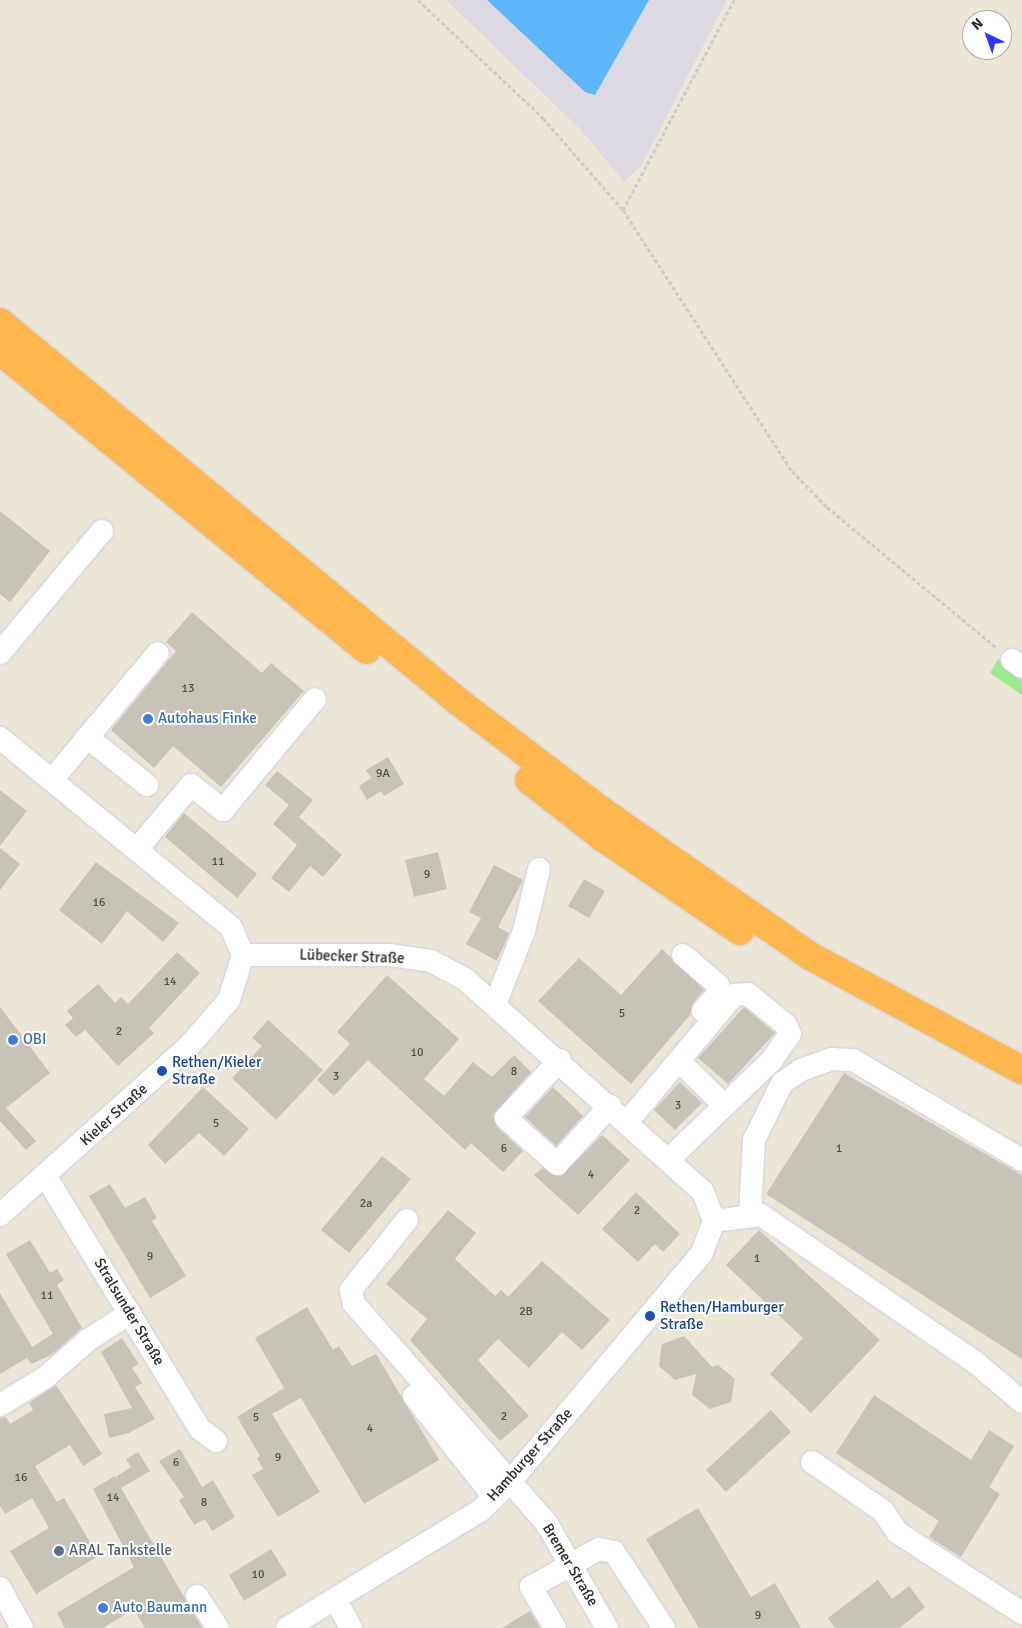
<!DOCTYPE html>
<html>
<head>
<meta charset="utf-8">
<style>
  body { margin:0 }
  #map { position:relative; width:1022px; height:1628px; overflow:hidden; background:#ece6d7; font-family:Signika,sans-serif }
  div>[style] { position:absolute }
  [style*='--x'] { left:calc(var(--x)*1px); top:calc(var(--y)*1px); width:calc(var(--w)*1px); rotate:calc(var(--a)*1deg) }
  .industrial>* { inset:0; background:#ddd9e3 }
  .green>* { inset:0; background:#9de98d }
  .water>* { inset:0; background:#5eb7fa }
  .building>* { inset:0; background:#c7c3b7 }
  .path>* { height:3px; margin-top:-1.5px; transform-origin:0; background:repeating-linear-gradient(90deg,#cbcbcb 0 4px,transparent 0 6.5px) }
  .roads { filter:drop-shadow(0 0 1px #cccde2) drop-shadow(0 0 1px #cccde2) }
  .minor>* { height:22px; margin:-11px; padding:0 11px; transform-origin:11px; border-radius:11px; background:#fff }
  .highway>* { height:28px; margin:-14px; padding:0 14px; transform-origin:14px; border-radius:14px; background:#ffb74e }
  .dots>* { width:14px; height:14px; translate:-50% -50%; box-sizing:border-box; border:2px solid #fff; border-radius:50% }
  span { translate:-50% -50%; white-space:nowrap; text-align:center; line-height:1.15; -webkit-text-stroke:4px #fff; paint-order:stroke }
  .number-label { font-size:12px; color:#4f4e4b }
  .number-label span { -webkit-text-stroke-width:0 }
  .shop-label { font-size:15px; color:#366cbe }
  .left { translate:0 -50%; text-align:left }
  .street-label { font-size:15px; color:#272727 }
  .transit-label { font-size:15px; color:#164399 }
  .service-label { font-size:15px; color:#4e5e75 }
  .north { position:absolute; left:962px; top:10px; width:50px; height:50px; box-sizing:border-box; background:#fff; border:1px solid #a9a9a9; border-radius:50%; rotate:318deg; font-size:14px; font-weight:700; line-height:20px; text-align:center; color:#272727 }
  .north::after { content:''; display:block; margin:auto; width:18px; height:22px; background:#3036ff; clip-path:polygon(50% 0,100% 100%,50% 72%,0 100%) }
</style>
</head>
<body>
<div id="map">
  <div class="industrial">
    <i style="clip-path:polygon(446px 0,727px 0,641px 166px,624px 182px,581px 130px)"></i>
  </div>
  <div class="green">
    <i style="clip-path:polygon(998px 659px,1022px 676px,1022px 695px,990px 673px)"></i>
  </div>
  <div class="water">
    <i style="clip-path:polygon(487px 0,649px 0,595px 95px,585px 92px)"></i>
  </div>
  <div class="building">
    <i style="clip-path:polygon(0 511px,50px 551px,10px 602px,0 594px)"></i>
    <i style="clip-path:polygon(192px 612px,262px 673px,271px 663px,304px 691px,221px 787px,173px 746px,154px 768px,111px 730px,176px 651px,166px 642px)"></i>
    <i style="clip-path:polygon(388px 757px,404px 784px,384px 796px,381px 791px,367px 800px,359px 786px,371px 778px,366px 770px)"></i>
    <i style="clip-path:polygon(277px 771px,313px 800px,299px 817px,342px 855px,323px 877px,310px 866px,289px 892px,271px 878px,297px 845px,273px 824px,289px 805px,265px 785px)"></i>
    <i style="clip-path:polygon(0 790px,27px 811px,0 846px)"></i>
    <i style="clip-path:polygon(184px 813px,257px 874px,237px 898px,165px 837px)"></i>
    <i style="clip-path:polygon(0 848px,20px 864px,0 890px)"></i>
    <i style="clip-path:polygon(438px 852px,447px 889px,414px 897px,405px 860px)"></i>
    <i style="clip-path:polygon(96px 862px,179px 923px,163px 942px,127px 911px,102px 944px,59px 910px)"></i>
    <i style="clip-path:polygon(494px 865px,523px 880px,498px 927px,509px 933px,497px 961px,466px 944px,481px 918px,469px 912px)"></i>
    <i style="clip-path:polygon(584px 879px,605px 891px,589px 918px,568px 906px)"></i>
    <i style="clip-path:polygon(662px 949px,704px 990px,693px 1003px,690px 1015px,631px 1084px,538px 1001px,579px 958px,621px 995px)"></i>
    <i style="clip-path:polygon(177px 952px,200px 973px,149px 1028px,154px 1033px,118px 1066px,85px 1030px,76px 1037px,65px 1025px,73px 1018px,67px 1011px,98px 984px,115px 1003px,121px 997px,128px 1004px)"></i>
    <i style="clip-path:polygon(387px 975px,459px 1039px,424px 1079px,444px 1096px,473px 1062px,492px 1077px,514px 1055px,531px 1072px,493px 1115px,497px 1127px,523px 1151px,503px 1172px,471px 1143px,465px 1150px,368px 1060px,334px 1096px,317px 1080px,350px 1044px,337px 1032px)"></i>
    <i style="clip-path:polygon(0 1007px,50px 1073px,6px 1108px,36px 1141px,26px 1150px,0 1121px)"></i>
    <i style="clip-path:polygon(744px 1007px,775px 1033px,728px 1084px,698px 1058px)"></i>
    <i style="clip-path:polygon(268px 1020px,323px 1070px,276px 1120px,232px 1078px,262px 1046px,252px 1038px)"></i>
    <i style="clip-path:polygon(844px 1073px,1022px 1175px,1022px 1359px,766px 1194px)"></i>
    <i style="clip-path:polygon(680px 1082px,702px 1103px,675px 1130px,654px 1110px)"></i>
    <i style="clip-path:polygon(203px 1087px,249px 1129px,224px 1156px,199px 1133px,165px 1164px,148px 1145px)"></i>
    <i style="clip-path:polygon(553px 1087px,583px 1116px,556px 1146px,525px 1117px)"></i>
    <i style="clip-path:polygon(602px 1135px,630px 1160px,578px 1215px,534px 1175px,542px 1168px,561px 1176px)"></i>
    <i style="clip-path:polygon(382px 1156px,411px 1179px,349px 1253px,321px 1230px)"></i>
    <i style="clip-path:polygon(110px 1184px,125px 1208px,145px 1197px,157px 1218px,152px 1221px,186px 1276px,150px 1298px,89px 1196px)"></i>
    <i style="clip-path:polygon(636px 1192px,680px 1234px,663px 1252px,655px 1244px,638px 1262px,602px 1229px)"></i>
    <i style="clip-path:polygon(448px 1210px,476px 1233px,455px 1259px,495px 1296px,501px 1290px,508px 1297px,542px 1261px,610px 1320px,582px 1350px,562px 1332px,529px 1368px,498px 1339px,478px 1360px,529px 1416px,500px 1441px,410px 1340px,427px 1319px,386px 1284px)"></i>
    <i style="clip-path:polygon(759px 1230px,880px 1340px,811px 1413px,770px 1374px,803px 1338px,726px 1265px)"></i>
    <i style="clip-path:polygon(30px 1240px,50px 1273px,57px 1269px,64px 1280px,57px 1285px,82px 1328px,51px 1355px,31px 1364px,27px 1358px,0 1374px,0 1293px,32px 1347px,53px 1334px,6px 1254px)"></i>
    <i style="clip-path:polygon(307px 1307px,333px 1350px,339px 1346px,352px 1366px,376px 1354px,439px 1460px,364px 1504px,301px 1398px,272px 1414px,320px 1492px,278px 1517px,252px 1475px,263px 1469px,257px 1458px,260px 1456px,237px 1417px,284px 1388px,255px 1338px)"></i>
    <i style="clip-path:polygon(684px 1336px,712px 1367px,718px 1365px,735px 1379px,731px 1402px,710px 1409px,692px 1395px,696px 1374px,675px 1380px,659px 1366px,662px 1344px)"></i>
    <i style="clip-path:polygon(122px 1338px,139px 1364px,132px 1368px,142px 1383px,135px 1387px,155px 1419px,129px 1433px,109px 1438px,104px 1414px,132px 1408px,101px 1352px)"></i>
    <i style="clip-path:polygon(56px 1385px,102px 1454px,83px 1466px,70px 1445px,35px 1466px,57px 1502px,64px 1498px,98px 1556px,36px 1594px,10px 1551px,49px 1528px,32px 1498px,5px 1514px,0 1506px,0 1418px,6px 1417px,10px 1424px,33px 1410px,29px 1403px)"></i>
    <i style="clip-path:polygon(874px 1395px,971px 1460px,989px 1430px,1014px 1446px,989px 1487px,1000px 1494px,961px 1557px,929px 1537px,939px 1521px,836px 1453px)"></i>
    <i style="clip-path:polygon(771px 1410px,791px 1432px,726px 1492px,706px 1470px)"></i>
    <i style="clip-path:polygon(180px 1449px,202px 1487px,213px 1480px,235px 1517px,212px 1531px,205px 1519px,194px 1525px,179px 1500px,184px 1497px,159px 1461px)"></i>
    <i style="clip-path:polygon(138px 1452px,150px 1471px,121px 1488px,202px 1628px,145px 1628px,134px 1609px,103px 1628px,65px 1628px,57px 1613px,134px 1567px,93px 1489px,115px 1476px,118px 1480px,117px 1476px,131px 1467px,126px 1459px)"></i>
    <i style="clip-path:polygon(698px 1508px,751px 1597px,775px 1583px,801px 1628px,699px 1628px,646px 1539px)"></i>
    <i style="clip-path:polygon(271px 1549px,287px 1575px,244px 1601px,229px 1575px)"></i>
    <i style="clip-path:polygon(878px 1580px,892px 1599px,909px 1586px,925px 1607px,900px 1628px,835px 1628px,828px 1618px)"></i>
    <i style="clip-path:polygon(530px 1611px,540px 1628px,502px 1628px)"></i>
  </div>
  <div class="path">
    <i style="--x:418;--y:0;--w:172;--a:43.3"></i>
    <i style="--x:543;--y:118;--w:122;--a:49"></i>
    <i style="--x:623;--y:210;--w:311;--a:57.1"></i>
    <i style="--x:792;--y:471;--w:50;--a:45.8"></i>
    <i style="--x:827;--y:507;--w:221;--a:39.7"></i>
    <i style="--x:623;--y:210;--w:238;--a:-62.1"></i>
  </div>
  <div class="roads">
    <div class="minor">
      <i style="--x:0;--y:653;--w:159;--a:-50.1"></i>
      <i style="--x:1012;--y:660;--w:12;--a:35"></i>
      <i style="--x:87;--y:737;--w:77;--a:38.7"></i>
      <i style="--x:0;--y:738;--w:298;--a:39.3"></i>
      <i style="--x:231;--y:927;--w:30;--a:67"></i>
      <i style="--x:243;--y:955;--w:47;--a:107.3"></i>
      <i style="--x:229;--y:1000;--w:61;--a:131"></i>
      <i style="--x:189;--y:1046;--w:254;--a:138.2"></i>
      <i style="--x:52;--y:780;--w:165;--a:-50.2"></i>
      <i style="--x:137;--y:849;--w:84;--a:-49.8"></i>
      <i style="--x:191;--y:785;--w:41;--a:38"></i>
      <i style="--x:223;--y:810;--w:144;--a:-50.3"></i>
      <i style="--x:243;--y:955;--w:147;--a:0"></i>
      <i style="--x:390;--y:955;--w:41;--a:8.3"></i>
      <i style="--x:431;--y:961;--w:40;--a:28"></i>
      <i style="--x:466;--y:980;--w:318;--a:41.8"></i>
      <i style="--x:703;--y:1192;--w:31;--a:69"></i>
      <i style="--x:714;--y:1221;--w:34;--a:111"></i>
      <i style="--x:702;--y:1253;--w:300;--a:130"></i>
      <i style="--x:509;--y:1483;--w:39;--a:136"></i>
      <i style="--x:481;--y:1510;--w:227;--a:148.7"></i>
      <i style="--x:683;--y:955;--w:46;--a:40.6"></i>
      <i style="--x:718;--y:985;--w:8;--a:83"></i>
      <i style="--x:719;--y:993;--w:24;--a:132"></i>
      <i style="--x:496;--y:1002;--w:76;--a:-68.5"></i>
      <i style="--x:524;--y:931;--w:64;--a:-76.4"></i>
      <i style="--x:560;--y:1060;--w:79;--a:133"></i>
      <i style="--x:506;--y:1118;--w:69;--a:42"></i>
      <i style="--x:557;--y:1164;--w:79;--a:-47.6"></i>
      <i style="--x:679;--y:1061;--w:63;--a:44.4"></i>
      <i style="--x:627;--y:1122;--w:166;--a:-49.9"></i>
      <i style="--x:734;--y:995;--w:14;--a:-4"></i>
      <i style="--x:748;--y:994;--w:49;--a:39.2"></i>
      <i style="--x:786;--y:1025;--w:10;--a:66"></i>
      <i style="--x:790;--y:1034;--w:32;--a:125"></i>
      <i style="--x:772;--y:1060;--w:144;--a:136.1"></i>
      <i style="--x:46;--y:1177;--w:295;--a:58.6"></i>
      <i style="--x:200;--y:1429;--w:20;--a:37"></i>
      <i style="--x:750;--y:1214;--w:74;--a:-86.9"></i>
      <i style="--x:754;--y:1140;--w:64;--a:-63.8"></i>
      <i style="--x:782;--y:1083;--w:23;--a:-34"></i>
      <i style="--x:801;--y:1070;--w:32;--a:-20"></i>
      <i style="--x:831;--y:1059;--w:22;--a:3"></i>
      <i style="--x:853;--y:1060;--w:196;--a:30.6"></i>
      <i style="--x:407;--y:1220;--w:90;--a:128.7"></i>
      <i style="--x:351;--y:1290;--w:14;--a:78"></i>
      <i style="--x:354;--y:1304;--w:293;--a:48.7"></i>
      <i style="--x:547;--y:1524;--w:120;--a:60"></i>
      <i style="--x:714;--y:1221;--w:47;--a:-7.3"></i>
      <i style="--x:761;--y:1215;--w:261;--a:34.5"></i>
      <i style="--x:976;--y:1363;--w:60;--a:40.3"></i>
      <i style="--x:414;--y:1396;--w:129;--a:51.6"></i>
      <i style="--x:0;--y:1405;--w:54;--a:-31.3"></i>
      <i style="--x:46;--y:1377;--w:56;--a:-41.4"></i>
      <i style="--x:88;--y:1340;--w:50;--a:-32.7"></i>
      <i style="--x:812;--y:1462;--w:86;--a:34.6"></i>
      <i style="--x:883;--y:1511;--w:27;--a:56"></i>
      <i style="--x:898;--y:1533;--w:148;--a:32.8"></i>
      <i style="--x:0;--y:1588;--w:46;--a:61.2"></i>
      <i style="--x:197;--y:1596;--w:38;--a:57"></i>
      <i style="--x:335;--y:1599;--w:33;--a:61"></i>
      <i style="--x:555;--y:1628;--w:48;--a:-120.3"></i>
      <i style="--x:531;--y:1587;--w:78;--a:-29.2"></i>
      <i style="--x:599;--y:1549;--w:15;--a:11"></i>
      <i style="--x:614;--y:1552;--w:91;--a:56.7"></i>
    </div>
    <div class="highway">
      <i style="--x:0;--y:322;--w:591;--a:39.64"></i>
      <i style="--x:455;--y:699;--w:185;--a:37.3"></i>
      <i style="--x:602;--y:811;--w:254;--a:34.9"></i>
      <i style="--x:810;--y:956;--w:241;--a:28.3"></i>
      <i style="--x:0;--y:351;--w:473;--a:39.2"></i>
      <i style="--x:529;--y:780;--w:93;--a:38"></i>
      <i style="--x:602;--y:837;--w:167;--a:34.3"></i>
    </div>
  </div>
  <div class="dots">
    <i style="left:148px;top:719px;background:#3f7fe0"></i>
    <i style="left:13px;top:1040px;background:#3f7fe0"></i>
    <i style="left:162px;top:1071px;background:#1a4fb4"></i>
    <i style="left:650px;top:1316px;background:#1a4fb4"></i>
    <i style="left:59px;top:1551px;background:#5c6f8a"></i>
    <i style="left:103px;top:1608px;background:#3f7fe0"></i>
  </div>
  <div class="number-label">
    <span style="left:188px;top:689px">13</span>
    <span style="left:383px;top:774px">9A</span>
    <span style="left:218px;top:862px">11</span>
    <span style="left:427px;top:875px">9</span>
    <span style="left:99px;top:903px">16</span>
    <span style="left:170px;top:982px">14</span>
    <span style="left:622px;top:1014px">5</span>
    <span style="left:119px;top:1032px">2</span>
    <span style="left:417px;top:1053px">10</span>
    <span style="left:514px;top:1072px">8</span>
    <span style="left:336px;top:1077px">3</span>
    <span style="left:678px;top:1106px">3</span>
    <span style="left:216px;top:1124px">5</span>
    <span style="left:504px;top:1149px">6</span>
    <span style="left:839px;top:1149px">1</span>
    <span style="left:591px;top:1175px">4</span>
    <span style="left:366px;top:1204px">2a</span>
    <span style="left:637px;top:1211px">2</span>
    <span style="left:150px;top:1257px">9</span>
    <span style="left:757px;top:1259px">1</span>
    <span style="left:47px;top:1296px">11</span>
    <span style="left:526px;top:1312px">2B</span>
    <span style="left:504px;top:1417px">2</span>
    <span style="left:256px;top:1418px">5</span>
    <span style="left:370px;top:1429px">4</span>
    <span style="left:278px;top:1458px">9</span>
    <span style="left:176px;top:1463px">6</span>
    <span style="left:21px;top:1478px">16</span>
    <span style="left:113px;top:1498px">14</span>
    <span style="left:204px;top:1503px">8</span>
    <span style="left:258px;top:1575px">10</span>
    <span style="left:758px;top:1616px">9</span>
  </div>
  <div class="shop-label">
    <span class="left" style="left:158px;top:719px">Autohaus Finke</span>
    <span class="left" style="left:23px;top:1040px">OBI</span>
    <span class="left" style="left:113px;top:1608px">Auto Baumann</span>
  </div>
  <div class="street-label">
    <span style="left:352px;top:957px;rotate:2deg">Lübecker Straße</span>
    <span style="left:114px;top:1115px;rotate:-42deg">Kieler Straße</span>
    <span style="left:129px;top:1312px;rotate:59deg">Stralsunder Straße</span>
    <span style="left:530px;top:1455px;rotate:-48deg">Hamburger Straße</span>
    <span style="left:570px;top:1565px;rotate:59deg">Bremer Straße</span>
  </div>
  <div class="transit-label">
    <span class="left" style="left:172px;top:1071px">Rethen/Kieler<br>Straße</span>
    <span class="left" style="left:660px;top:1316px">Rethen/Hamburger<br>Straße</span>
  </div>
  <div class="service-label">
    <span class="left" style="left:69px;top:1551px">ARAL Tankstelle</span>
  </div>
  <div class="north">N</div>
</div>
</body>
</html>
